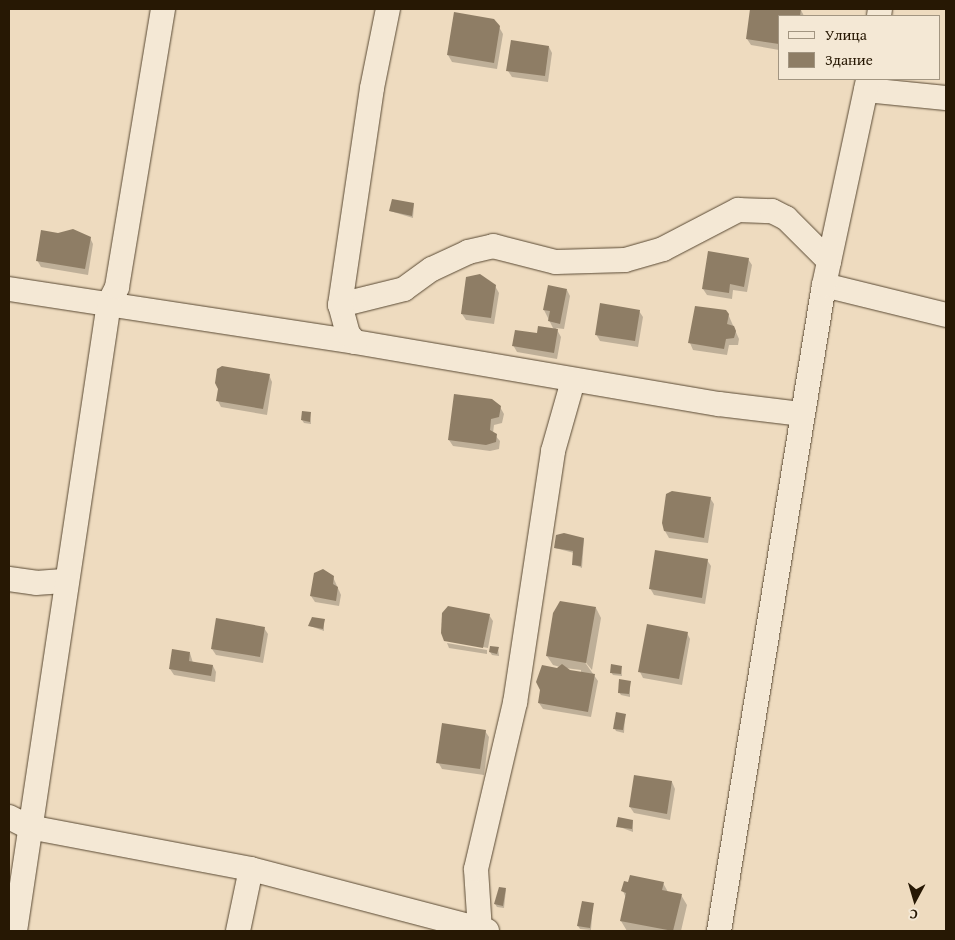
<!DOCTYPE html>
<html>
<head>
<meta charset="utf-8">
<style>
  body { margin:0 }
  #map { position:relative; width:955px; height:940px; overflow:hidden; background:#eedbbf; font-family:"Gentium Book Plus",serif }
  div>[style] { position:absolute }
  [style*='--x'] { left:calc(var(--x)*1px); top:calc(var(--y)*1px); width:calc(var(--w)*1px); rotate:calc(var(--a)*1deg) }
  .shadow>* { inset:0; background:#0003 }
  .building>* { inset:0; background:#8e7d65 }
  .roads { filter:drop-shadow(0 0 1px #594933) drop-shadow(0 0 1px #594933) }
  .minor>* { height:24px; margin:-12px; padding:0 12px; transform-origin:12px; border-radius:12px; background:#f4e8d5 }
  span { translate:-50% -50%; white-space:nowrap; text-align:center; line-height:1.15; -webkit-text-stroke:5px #f4e8d5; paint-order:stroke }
  .frame { position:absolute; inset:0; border:10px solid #271804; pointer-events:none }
  .legend { position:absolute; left:778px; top:15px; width:162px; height:65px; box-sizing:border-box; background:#f4e8d5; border:1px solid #a29581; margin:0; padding:6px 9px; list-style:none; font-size:15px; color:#271804 }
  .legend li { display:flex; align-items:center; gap:10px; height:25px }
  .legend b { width:25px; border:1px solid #a29581 }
  .north { position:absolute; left:890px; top:875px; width:50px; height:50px; -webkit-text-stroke:4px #f4e8d5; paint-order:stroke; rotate:186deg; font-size:14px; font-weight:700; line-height:20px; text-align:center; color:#271804 }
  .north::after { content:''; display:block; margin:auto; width:18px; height:22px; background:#271804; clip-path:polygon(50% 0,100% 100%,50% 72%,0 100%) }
</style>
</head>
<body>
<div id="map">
  <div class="shadow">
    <i style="clip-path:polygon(752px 9px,793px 9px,801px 10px,804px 16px,779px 16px,779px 50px,751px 45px,747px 39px)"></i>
    <i style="clip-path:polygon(499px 27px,503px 34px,497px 69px,452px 62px,448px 55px)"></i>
    <i style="clip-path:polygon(549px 47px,552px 53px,548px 82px,512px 77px,508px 71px)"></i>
    <i style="clip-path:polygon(414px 204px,413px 218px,390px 211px)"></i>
    <i style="clip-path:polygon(90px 238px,93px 244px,88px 275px,41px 267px,37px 260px)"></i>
    <i style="clip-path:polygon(748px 259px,752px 265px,747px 292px,733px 290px,732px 299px,707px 295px,703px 289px)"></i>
    <i style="clip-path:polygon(495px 286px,499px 293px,494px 324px,466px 320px,462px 314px)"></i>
    <i style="clip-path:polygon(567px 290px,570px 296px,564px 329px,556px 328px,561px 337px,557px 359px,517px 352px,513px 345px,554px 330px,544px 310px)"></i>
    <i style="clip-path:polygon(639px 311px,643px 317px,638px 347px,600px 341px,596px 334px)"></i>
    <i style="clip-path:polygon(728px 314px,739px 339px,738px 345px,729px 345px,727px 355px,693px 350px,690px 343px)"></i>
    <i style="clip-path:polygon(269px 375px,272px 382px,267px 415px,221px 407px,218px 401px)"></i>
    <i style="clip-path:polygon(500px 407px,504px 414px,502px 423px,494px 425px,493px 433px,500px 441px,499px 449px,490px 451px,453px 446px,449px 440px)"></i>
    <i style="clip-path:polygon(310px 414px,311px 424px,304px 423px,302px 420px)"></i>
    <i style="clip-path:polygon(710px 498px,714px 504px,708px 543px,669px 538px,665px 531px)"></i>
    <i style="clip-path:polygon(584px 539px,582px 568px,573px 564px,574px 553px,555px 548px)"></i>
    <i style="clip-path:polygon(707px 560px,711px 566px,705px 604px,654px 595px,650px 588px)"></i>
    <i style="clip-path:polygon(333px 577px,341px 595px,339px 606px,315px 602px,311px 596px)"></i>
    <i style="clip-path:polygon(evenodd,596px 608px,601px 618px,592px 670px,582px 658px,598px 681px,591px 717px,543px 709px,539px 703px,560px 667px,553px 665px,547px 656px,596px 608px,565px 668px,581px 670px,581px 673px,570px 671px,565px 668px)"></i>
    <i style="clip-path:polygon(489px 615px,493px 621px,488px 648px,445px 640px)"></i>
    <i style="clip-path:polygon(324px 620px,324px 631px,310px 626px)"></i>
    <i style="clip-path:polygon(264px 628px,268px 634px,263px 663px,216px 655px,212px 649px)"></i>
    <i style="clip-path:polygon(687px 633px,690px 639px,682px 685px,643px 678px,640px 672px)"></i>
    <i style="clip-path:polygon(447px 643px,487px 650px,487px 654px,449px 648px)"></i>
    <i style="clip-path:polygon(498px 648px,499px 656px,492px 655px,490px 652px)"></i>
    <i style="clip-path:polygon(190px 653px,193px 663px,213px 666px,216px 672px,215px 682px,174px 675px,170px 669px)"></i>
    <i style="clip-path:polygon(621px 667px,622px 676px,613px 675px,611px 672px)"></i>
    <i style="clip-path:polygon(630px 682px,630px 697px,621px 695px,619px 692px)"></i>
    <i style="clip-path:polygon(625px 715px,624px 733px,616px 731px,615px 729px)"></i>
    <i style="clip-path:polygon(485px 731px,489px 737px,484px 775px,442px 769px,438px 762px)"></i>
    <i style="clip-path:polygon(672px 782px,675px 789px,670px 820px,634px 813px,630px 807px)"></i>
    <i style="clip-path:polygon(633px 821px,633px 832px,617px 826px)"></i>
    <i style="clip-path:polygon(663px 883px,668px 892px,681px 895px,687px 905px,681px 931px,627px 931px,621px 921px,626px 898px,623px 891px)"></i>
    <i style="clip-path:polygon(506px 889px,504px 908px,497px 907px,495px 904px)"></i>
    <i style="clip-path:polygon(593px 904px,591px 930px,580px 929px,578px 926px)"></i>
  </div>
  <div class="building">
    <i style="clip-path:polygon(750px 9px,801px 9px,800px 16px,779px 16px,779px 44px,746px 39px)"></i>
    <i style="clip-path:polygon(454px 12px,494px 19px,500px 26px,494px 63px,447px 55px)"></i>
    <i style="clip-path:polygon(511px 40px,549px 46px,545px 76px,506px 71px)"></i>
    <i style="clip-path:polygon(392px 199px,414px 203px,412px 216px,389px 211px)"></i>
    <i style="clip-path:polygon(73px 229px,91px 237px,85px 269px,36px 261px,41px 230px,58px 233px)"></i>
    <i style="clip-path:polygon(708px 251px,749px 258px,744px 287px,730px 284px,729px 293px,702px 289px)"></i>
    <i style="clip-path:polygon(480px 274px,496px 285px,491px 318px,461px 314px,466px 277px)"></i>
    <i style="clip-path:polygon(548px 285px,567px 289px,560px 324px,548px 321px,550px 311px,543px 310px)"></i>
    <i style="clip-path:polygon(600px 303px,640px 310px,635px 341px,595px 335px)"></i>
    <i style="clip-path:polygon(695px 306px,726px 310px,729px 314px,727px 324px,734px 326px,736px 331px,734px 338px,726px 339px,724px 349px,688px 343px)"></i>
    <i style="clip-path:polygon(538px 326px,558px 329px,554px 353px,512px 346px,515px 330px,537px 333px)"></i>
    <i style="clip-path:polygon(222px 366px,270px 374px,263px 409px,216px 401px,218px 389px,215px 383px,217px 369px)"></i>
    <i style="clip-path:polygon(454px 394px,492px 399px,501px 406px,499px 417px,491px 419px,490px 430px,497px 434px,496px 442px,486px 445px,448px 440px)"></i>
    <i style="clip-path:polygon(302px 411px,311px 412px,310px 422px,301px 420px)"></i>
    <i style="clip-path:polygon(672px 491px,711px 497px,704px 538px,664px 531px,662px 523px,666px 494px)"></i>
    <i style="clip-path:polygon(564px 533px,584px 538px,581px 566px,572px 565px,573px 551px,554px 548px,556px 535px)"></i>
    <i style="clip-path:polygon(655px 550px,708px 559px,702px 598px,649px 589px)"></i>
    <i style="clip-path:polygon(323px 569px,334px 576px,333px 584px,338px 587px,336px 601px,310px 596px,314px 573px)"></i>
    <i style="clip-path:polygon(560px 601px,596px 607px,586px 663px,546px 656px,553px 613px)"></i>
    <i style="clip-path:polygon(448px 606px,490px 614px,483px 648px,444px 641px,441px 633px,442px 613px)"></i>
    <i style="clip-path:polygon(312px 617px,325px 619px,323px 629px,308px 626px)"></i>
    <i style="clip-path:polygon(216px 618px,265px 627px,260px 657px,211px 649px)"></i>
    <i style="clip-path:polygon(647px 624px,688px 632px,679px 679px,638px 672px)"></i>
    <i style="clip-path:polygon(490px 646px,499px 647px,497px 654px,489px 652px)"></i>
    <i style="clip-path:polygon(172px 649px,190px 652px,189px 661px,213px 665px,211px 676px,169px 669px)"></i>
    <i style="clip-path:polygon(562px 664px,570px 670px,595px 674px,588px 712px,538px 703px,540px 690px,536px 682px,542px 665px,557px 668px)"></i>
    <i style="clip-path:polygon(611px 664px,622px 666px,621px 674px,610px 673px)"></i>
    <i style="clip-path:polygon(619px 679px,631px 681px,629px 694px,618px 693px)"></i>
    <i style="clip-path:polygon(616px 712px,626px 714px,623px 730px,613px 729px)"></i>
    <i style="clip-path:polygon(442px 723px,486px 730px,480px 769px,436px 763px)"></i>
    <i style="clip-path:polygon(634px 775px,672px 781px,667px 814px,629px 807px)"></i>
    <i style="clip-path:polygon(618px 817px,633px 820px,632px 829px,616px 827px)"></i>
    <i style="clip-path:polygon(630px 875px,664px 882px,662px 890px,682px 894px,673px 931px,620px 921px,626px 893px,621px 891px,624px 881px,628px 882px)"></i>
    <i style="clip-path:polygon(499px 887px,506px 888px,503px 906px,494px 904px)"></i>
    <i style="clip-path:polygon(582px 901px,594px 903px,590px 928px,577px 926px)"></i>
  </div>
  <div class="roads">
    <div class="minor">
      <i style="--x:879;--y:16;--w:7;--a:-82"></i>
      <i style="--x:866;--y:90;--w:80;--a:5.7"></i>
      <i style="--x:824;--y:285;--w:126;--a:13.8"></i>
      <i style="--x:9;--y:289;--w:350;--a:8.7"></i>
      <i style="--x:355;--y:342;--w:369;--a:9.7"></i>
      <i style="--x:719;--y:404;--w:84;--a:6.9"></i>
      <i style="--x:340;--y:305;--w:66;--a:-14"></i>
      <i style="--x:404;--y:289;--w:34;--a:-36"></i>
      <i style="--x:432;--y:269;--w:40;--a:-25"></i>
      <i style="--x:468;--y:252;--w:26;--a:-13"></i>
      <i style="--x:493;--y:246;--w:65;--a:14.3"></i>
      <i style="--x:556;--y:262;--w:69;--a:-1.7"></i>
      <i style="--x:625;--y:260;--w:40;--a:-16"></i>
      <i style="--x:663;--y:249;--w:85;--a:-27.5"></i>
      <i style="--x:738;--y:210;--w:34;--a:2"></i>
      <i style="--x:772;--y:211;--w:16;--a:27"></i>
      <i style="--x:786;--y:218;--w:61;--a:45"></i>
      <i style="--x:355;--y:342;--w:11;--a:-131"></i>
      <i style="--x:348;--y:334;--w:30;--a:-105"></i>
      <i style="--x:340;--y:305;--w:219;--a:-81.6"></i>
      <i style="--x:372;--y:88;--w:81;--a:-78.6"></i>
      <i style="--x:9;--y:579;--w:27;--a:8"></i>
      <i style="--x:36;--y:583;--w:31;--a:-4"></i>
      <i style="--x:9;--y:817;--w:22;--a:27"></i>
      <i style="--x:29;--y:827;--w:226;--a:10.7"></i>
      <i style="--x:251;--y:869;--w:244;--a:14.7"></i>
      <i style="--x:15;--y:931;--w:635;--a:-81.49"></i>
      <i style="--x:109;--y:303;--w:18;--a:-63"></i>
      <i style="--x:117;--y:287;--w:282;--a:-80.6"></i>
      <i style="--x:238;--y:931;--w:63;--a:-78.2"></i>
      <i style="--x:480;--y:931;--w:62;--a:-93.7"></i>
      <i style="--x:476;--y:869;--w:171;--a:-76.8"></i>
      <i style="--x:515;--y:703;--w:255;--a:-81.4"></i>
      <i style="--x:553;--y:451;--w:73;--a:-74.1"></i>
      <i style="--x:719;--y:931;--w:654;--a:-80.77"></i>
      <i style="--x:824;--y:285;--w:211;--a:-77.9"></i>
    </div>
  </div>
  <div class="frame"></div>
  <ul class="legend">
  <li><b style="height:6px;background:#f4e8d5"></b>Улица</li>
  <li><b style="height:14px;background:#8e7d65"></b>Здание</li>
  </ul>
  <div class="north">С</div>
</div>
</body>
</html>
